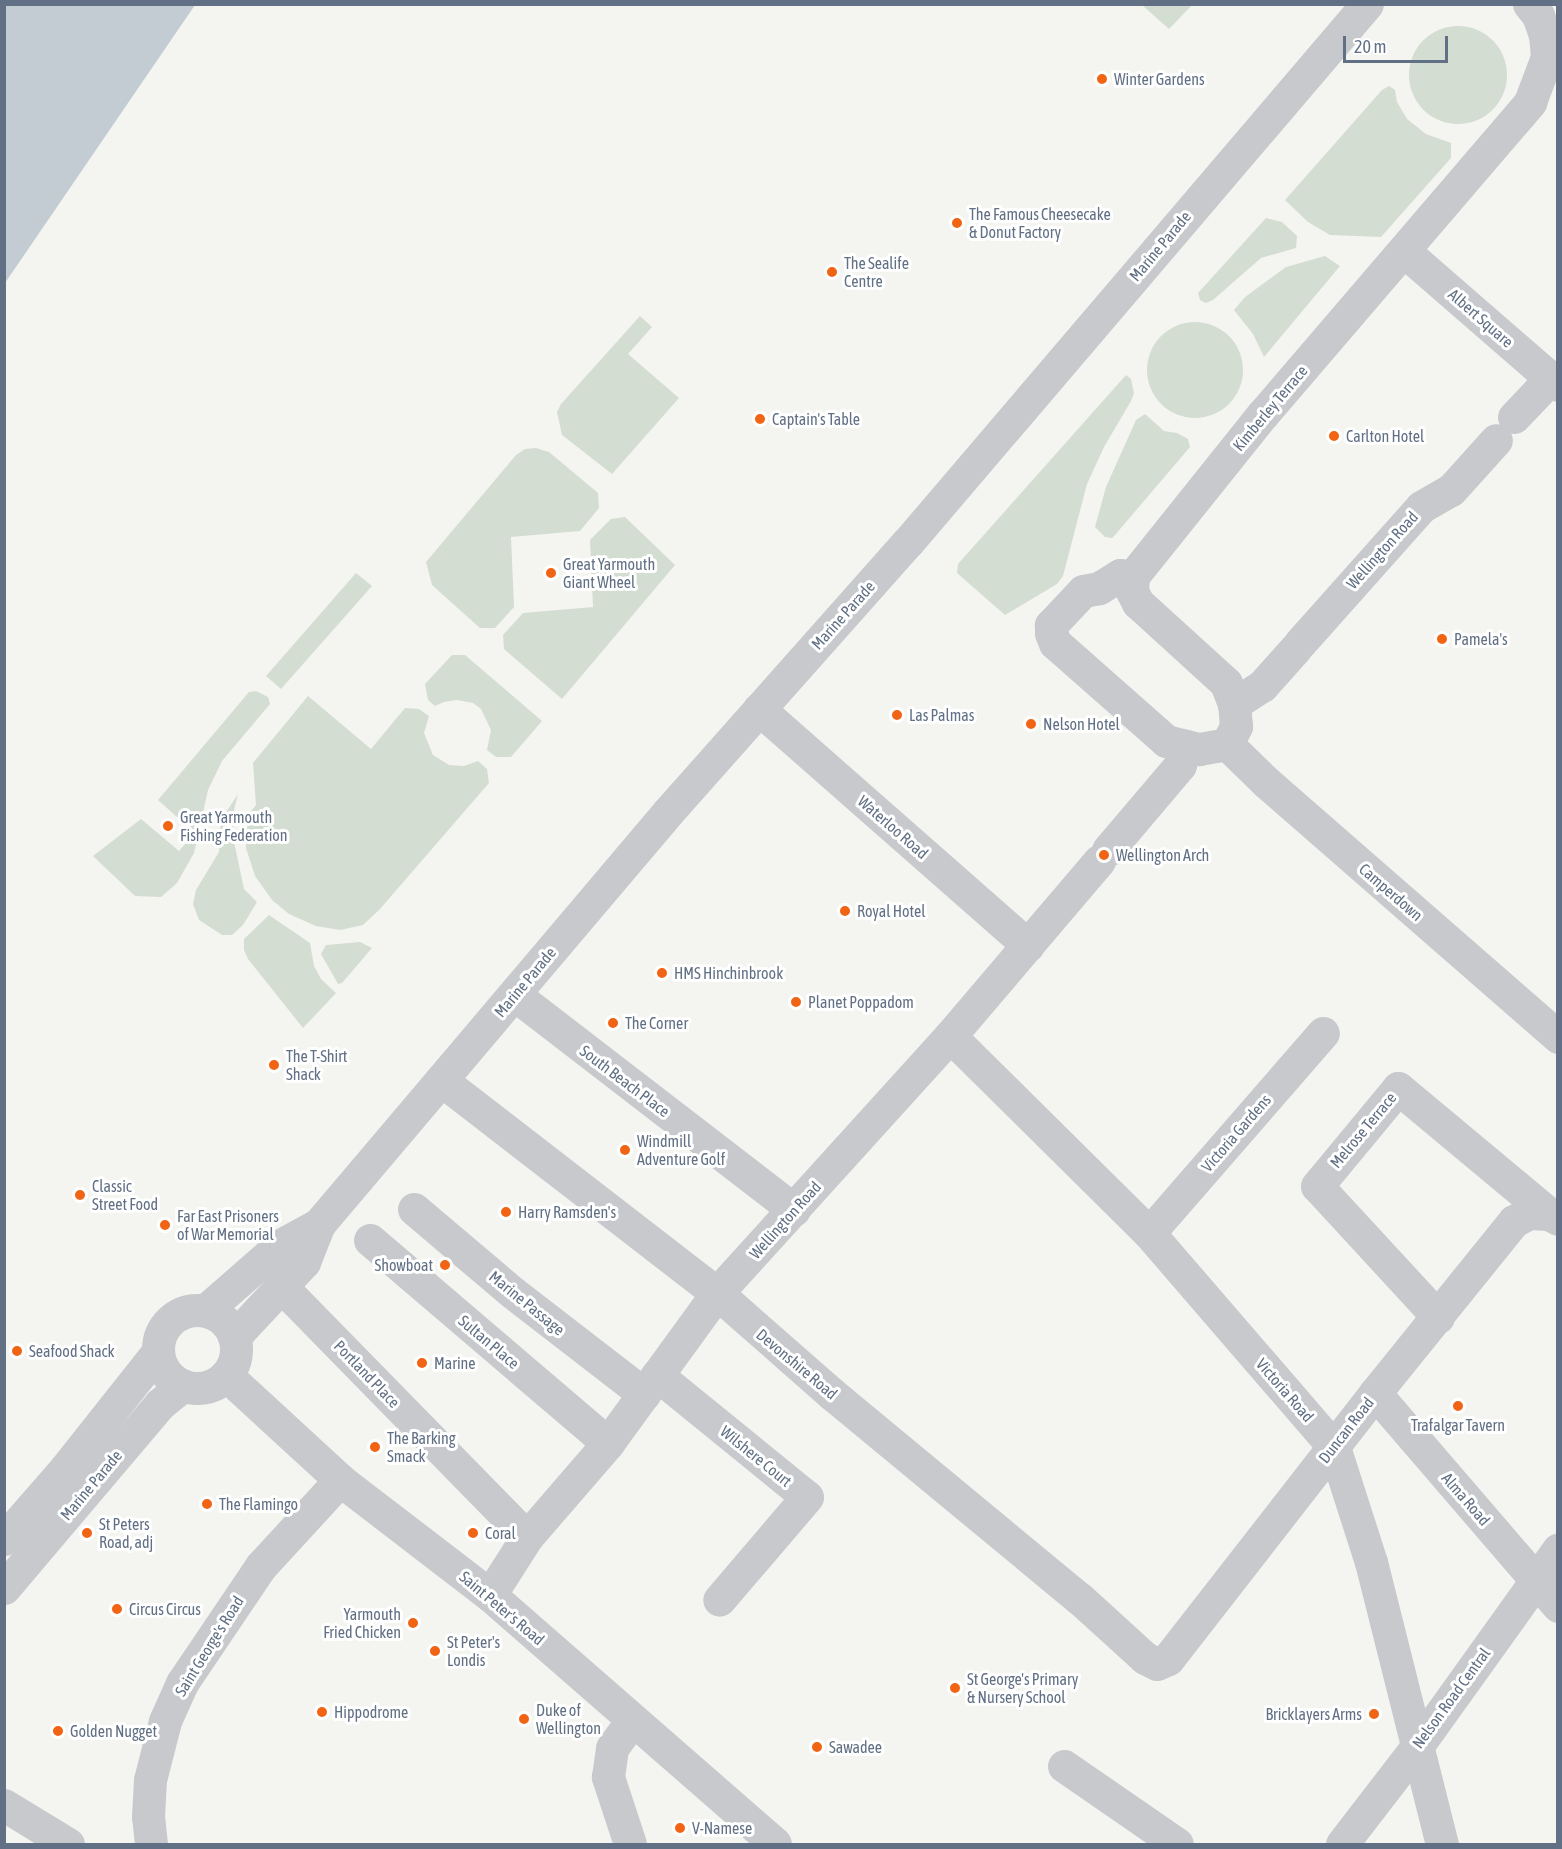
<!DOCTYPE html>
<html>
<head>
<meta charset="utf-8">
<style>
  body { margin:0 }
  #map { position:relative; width:1562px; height:1849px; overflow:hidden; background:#f4f5f0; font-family:"Asap Condensed",sans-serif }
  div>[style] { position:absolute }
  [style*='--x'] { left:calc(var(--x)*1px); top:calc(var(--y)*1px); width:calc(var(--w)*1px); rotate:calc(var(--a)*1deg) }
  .green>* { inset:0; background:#d4ddd1 }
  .round { border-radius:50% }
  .water>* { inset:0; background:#c3ccd2 }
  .minor>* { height:33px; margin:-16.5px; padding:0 16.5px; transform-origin:16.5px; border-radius:16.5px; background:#c7c9cd }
  .minor>.ring { margin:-16.5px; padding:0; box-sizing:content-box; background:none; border:33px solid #c7c9cd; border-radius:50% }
  .dots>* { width:16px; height:16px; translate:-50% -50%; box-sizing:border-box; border:3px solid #fff; border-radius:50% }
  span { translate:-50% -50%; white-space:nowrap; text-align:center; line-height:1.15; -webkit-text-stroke:6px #fff; paint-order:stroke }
  .poi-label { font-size:16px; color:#617084 }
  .left { translate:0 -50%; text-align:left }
  .right { translate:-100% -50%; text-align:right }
  .street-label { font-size:16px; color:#617084 }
  .frame { position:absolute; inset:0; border:6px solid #617084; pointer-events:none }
  .scale { position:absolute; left:1343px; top:36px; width:105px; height:27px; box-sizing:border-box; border:3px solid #617084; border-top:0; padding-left:8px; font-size:18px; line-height:21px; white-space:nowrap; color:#617084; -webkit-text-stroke:4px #fff; paint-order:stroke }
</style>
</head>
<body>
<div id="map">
  <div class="green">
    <i style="clip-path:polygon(1142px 5px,1192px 5px,1169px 29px)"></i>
    <i class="round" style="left:1409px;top:26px;width:98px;height:98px"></i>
    <i style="clip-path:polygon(1389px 86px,1395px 90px,1397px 102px,1407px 119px,1426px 134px,1451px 143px,1451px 158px,1381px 237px,1330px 235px,1308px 222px,1285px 200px,1382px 90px)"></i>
    <i style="clip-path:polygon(1266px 218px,1282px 222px,1297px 236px,1296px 248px,1261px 258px,1213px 300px,1206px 303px,1200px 300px,1198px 293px)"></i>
    <i style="clip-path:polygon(1325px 256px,1340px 266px,1264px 357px,1253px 334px,1234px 310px,1245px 297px,1286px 267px)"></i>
    <i style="clip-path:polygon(640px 316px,652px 327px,628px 354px,679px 398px,612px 474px,562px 435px,557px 412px,561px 404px)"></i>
    <i class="round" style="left:1147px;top:322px;width:96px;height:96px"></i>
    <i style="clip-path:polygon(1126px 375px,1131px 379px,1134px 393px,1131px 401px,1104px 447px,1087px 484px,1063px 576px,1057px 584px,1005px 615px,957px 573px,958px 564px)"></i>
    <i style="clip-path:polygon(1145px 414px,1164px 431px,1177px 433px,1188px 439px,1190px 447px,1115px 535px,1112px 538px,1105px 537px,1095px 527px,1106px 487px,1136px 420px)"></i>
    <i style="clip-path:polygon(536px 448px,549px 452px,598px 493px,599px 508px,580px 531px,511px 537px,514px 607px,495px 628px,480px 628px,432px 585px,426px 562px,516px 455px,525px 449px)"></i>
    <i style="clip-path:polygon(625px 517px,675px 565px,562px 699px,504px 649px,503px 635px,523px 613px,593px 607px,590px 540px,611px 519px)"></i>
    <i style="clip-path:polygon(356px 573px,372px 586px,281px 689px,266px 676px)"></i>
    <i style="clip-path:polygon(452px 655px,465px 655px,542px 721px,511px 757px,496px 757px,487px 750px,491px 730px,481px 709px,473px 703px,457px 700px,444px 702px,435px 706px,428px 700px,425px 684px)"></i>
    <i style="clip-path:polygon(256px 691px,268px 697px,270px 704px,222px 761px,208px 790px,194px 853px,177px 883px,161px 897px,135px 896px,93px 856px,141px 819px,179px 851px,195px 833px,158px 800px,249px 692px)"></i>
    <i style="clip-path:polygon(308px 696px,371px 749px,405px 708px,419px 709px,429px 716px,424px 733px,433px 755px,449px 765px,464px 766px,478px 761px,487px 769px,489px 783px,380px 909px,363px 925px,340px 930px,316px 926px,289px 914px,272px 900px,255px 876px,246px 848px,248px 815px,256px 805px,253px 763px)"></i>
    <i style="clip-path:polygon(238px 794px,233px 814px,233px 837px,244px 889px,257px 902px,243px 925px,232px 935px,222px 935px,199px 920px,193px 904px,196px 890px,219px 852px,221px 820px)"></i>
    <i style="clip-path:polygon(269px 915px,310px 943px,314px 966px,321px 979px,336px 993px,303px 1028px,248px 959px,244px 950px,244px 939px)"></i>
    <i style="clip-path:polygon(360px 942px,372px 948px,342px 983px,338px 984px,321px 954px,326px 945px)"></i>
  </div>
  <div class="water">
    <i style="clip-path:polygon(5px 4px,195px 5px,5px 283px,4px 5px)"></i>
  </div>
  <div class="minor">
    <i style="--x:1529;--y:4;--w:14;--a:51"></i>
    <i style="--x:1538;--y:15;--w:21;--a:71"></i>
    <i style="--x:1545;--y:35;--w:13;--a:9"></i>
    <i style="--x:1404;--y:251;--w:204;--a:41"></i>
    <i style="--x:1514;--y:417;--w:52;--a:-46.5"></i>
    <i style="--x:1133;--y:576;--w:13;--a:-176"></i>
    <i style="--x:1120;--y:575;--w:25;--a:148"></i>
    <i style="--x:1099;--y:588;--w:16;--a:169"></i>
    <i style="--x:1083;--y:591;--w:47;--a:133.3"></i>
    <i style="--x:1051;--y:625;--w:8;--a:90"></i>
    <i style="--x:1051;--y:633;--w:11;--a:68"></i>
    <i style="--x:1055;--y:643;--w:148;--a:41.4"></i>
    <i style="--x:1166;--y:741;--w:34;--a:14"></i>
    <i style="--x:1199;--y:749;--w:28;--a:-10"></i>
    <i style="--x:1227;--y:744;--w:20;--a:-63"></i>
    <i style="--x:1236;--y:726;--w:22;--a:-95"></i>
    <i style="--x:1234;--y:704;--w:22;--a:-111"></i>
    <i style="--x:1226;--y:683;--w:119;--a:-137.7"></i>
    <i style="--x:1138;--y:603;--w:13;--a:-117"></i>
    <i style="--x:1132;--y:591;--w:15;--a:-86"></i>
    <i style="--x:1133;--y:576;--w:208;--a:-51.3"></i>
    <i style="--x:1263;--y:414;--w:411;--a:-49.4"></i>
    <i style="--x:1530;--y:102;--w:48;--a:-69.3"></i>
    <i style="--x:1547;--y:57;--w:22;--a:-95"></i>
    <i style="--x:1300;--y:643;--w:182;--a:-48.3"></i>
    <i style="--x:1421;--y:507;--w:34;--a:-30"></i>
    <i style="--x:1451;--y:490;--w:67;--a:-48"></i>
    <i style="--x:1234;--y:704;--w:33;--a:-33"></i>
    <i style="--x:1262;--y:686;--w:51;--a:-48.2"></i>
    <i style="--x:759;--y:709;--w:358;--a:41.3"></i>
    <i style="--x:1227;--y:744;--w:54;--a:44.3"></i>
    <i style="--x:1266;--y:782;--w:388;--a:41.1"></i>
    <i style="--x:1108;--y:850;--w:111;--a:-49.7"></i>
    <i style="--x:1180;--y:765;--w:20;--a:-75"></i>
    <i style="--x:515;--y:995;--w:352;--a:37.6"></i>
    <i style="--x:950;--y:1036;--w:280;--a:44.7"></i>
    <i style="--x:1149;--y:1233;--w:283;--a:49.2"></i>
    <i style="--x:1334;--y:1447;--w:121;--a:72.2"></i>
    <i style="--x:1371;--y:1562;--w:291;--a:75.9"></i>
    <i style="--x:441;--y:1080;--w:349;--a:37.7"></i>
    <i style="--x:717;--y:1293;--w:153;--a:41.3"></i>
    <i style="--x:832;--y:1394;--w:320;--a:39.6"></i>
    <i style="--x:1079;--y:1598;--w:89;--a:42.3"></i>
    <i style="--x:1145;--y:1658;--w:13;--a:27"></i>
    <i style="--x:1157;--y:1664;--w:12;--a:-24"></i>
    <i style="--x:1168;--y:1659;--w:337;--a:-52.1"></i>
    <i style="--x:1375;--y:1393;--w:221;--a:-51.1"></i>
    <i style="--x:1514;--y:1221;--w:17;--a:-28"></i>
    <i style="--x:1529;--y:1213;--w:20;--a:3"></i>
    <i style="--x:1549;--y:1214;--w:10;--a:29"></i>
    <i style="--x:414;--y:1209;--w:128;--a:40.3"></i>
    <i style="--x:512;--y:1292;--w:167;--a:37.7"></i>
    <i style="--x:1149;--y:1233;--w:265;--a:-49"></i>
    <i style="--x:370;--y:1240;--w:313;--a:40.5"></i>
    <i style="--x:282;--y:1287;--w:350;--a:45.6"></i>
    <i class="ring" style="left:158px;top:1310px;width:45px;height:45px"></i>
    <i style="--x:206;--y:1310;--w:97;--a:-41.2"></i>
    <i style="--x:279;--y:1246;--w:46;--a:-28.8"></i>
    <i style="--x:1438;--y:1317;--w:178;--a:-132.7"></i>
    <i style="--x:1317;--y:1186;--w:127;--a:-50.4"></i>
    <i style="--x:1398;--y:1088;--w:197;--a:39.8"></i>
    <i style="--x:234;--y:1337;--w:103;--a:-47"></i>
    <i style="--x:304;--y:1262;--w:41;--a:-68.5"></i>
    <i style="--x:319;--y:1224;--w:540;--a:-49.73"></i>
    <i style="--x:668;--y:812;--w:361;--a:-48.4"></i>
    <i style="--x:908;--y:542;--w:707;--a:-49.53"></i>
    <i style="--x:226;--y:1375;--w:155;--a:42.6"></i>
    <i style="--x:340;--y:1480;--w:189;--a:37.5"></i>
    <i style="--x:490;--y:1595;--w:378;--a:41.1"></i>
    <i style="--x:657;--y:1375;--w:193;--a:39.1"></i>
    <i style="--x:807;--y:1497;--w:135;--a:130.5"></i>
    <i style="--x:1375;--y:1393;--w:281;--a:49.3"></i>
    <i style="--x:4;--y:1539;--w:93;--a:-48.9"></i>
    <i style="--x:65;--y:1469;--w:148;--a:-51.6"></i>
    <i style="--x:4;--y:1588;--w:241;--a:-49.7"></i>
    <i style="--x:160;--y:1404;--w:28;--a:-39"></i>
    <i style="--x:490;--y:1595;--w:69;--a:-57.5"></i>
    <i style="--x:527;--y:1537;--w:124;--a:-49.2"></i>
    <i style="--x:608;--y:1443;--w:185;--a:-54"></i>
    <i style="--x:717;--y:1293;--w:347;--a:-47.8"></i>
    <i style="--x:950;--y:1036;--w:230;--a:-49.6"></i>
    <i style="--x:1064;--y:1766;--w:137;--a:34.6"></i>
    <i style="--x:4;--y:1805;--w:75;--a:31.4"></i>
    <i style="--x:151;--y:1844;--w:27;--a:-96"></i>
    <i style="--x:148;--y:1817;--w:37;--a:-87"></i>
    <i style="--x:150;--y:1780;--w:61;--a:-75.7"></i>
    <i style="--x:165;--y:1721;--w:42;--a:-65.9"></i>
    <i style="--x:182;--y:1683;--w:141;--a:-56"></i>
    <i style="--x:261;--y:1566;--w:117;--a:-47.4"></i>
    <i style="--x:630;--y:1844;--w:71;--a:-108.2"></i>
    <i style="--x:608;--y:1777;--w:29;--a:-82"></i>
    <i style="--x:612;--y:1748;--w:34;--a:-54"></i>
    <i style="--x:1342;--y:1844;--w:121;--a:-52.4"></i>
    <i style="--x:1416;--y:1748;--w:244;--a:-54.4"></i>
  </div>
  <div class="dots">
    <i style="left:1102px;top:79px;background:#f16414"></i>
    <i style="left:957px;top:223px;background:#f16414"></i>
    <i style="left:832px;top:272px;background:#f16414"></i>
    <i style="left:760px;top:419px;background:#f16414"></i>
    <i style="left:1334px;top:436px;background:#f16414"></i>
    <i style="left:551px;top:573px;background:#f16414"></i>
    <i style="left:1442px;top:639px;background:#f16414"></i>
    <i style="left:897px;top:715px;background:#f16414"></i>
    <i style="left:1031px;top:724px;background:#f16414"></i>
    <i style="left:168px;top:826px;background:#f16414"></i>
    <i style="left:1104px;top:855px;background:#f16414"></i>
    <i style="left:845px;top:911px;background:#f16414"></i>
    <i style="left:662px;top:973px;background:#f16414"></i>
    <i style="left:796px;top:1002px;background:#f16414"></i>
    <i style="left:613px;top:1023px;background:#f16414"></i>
    <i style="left:274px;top:1065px;background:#f16414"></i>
    <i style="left:625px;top:1150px;background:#f16414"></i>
    <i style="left:80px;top:1195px;background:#f16414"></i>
    <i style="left:506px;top:1212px;background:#f16414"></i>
    <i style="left:165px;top:1225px;background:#f16414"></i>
    <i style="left:445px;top:1265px;background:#f16414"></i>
    <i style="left:17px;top:1351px;background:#f16414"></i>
    <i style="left:422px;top:1363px;background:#f16414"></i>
    <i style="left:1458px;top:1406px;background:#f16414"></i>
    <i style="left:375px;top:1447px;background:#f16414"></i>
    <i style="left:207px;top:1504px;background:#f16414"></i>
    <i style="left:87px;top:1533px;background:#f16414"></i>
    <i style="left:473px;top:1533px;background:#f16414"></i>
    <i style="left:117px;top:1609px;background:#f16414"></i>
    <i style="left:413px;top:1623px;background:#f16414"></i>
    <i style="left:435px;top:1651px;background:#f16414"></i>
    <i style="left:955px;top:1688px;background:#f16414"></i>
    <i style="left:322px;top:1712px;background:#f16414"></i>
    <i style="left:1374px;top:1714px;background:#f16414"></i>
    <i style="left:524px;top:1719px;background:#f16414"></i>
    <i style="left:58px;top:1731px;background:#f16414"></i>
    <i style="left:817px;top:1747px;background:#f16414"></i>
    <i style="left:680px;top:1828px;background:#f16414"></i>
  </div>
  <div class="poi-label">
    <span class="left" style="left:1114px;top:79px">Winter Gardens</span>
    <span class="left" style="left:969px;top:223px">The Famous Cheesecake<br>&amp; Donut Factory</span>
    <span class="left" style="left:844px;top:272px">The Sealife<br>Centre</span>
    <span class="left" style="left:772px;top:419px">Captain's Table</span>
    <span class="left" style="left:1346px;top:436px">Carlton Hotel</span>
    <span class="left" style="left:563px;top:573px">Great Yarmouth<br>Giant Wheel</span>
    <span class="left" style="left:1454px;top:639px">Pamela's</span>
    <span class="left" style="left:909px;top:715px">Las Palmas</span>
    <span class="left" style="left:1043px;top:724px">Nelson Hotel</span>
    <span class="left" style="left:180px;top:826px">Great Yarmouth<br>Fishing Federation</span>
    <span class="left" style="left:1116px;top:855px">Wellington Arch</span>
    <span class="left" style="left:857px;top:911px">Royal Hotel</span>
    <span class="left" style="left:674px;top:973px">HMS Hinchinbrook</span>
    <span class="left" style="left:808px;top:1002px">Planet Poppadom</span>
    <span class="left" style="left:625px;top:1023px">The Corner</span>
    <span class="left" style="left:286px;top:1065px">The T-Shirt<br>Shack</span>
    <span class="left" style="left:637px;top:1150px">Windmill<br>Adventure Golf</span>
    <span class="left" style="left:92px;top:1195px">Classic<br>Street Food</span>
    <span class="left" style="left:518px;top:1212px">Harry Ramsden's</span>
    <span class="left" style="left:177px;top:1225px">Far East Prisoners<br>of War Memorial</span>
    <span class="right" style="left:433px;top:1265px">Showboat</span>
    <span class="left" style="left:29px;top:1351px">Seafood Shack</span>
    <span class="left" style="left:434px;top:1363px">Marine</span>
    <span style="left:1458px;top:1425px">Trafalgar Tavern</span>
    <span class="left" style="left:387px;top:1447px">The Barking<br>Smack</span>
    <span class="left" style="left:219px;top:1504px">The Flamingo</span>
    <span class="left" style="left:99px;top:1533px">St Peters<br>Road, adj</span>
    <span class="left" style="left:485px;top:1533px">Coral</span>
    <span class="left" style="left:129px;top:1609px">Circus Circus</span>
    <span class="right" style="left:401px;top:1623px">Yarmouth<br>Fried Chicken</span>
    <span class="left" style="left:447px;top:1651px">St Peter's<br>Londis</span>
    <span class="left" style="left:967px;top:1688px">St George's Primary<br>&amp; Nursery School</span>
    <span class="left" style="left:536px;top:1719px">Duke of<br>Wellington</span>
    <span class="left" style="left:334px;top:1712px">Hippodrome</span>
    <span class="right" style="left:1362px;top:1714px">Bricklayers Arms</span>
    <span class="left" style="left:70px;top:1731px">Golden Nugget</span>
    <span class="left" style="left:829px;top:1747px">Sawadee</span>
    <span class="left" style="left:692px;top:1828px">V-Namese</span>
  </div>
  <div class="street-label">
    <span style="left:1160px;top:246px;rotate:-50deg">Marine Parade</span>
    <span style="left:1481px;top:318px;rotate:41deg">Albert Square</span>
    <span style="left:1270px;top:408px;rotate:-50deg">Kimberley Terrace</span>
    <span style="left:1382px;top:550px;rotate:-48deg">Wellington Road</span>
    <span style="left:843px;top:615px;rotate:-48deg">Marine Parade</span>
    <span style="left:893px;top:827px;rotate:41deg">Waterloo Road</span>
    <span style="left:1391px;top:892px;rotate:41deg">Camperdown</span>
    <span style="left:525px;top:982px;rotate:-50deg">Marine Parade</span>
    <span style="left:625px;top:1081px;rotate:37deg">South Beach Place</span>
    <span style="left:1363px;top:1130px;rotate:-50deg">Melrose Terrace</span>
    <span style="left:1236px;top:1133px;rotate:-49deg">Victoria Gardens</span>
    <span style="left:785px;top:1220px;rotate:-48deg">Wellington Road</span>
    <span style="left:527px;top:1303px;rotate:39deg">Marine Passage</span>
    <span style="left:489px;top:1342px;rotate:40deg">Sultan Place</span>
    <span style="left:797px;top:1364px;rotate:40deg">Devonshire Road</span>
    <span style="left:367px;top:1374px;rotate:46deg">Portland Place</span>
    <span style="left:1285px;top:1390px;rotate:49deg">Victoria Road</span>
    <span style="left:1346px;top:1430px;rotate:-52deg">Duncan Road</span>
    <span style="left:756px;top:1456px;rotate:39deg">Wilshere Court</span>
    <span style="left:91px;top:1485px;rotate:-50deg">Marine Parade</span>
    <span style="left:1466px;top:1499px;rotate:49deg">Alma Road</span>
    <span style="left:502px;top:1608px;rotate:40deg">Saint Peter's Road</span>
    <span style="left:209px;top:1646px;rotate:-58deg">Saint George's Road</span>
    <span style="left:1451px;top:1698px;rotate:-54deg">Nelson Road Central</span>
  </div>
  <div class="frame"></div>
  <div class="scale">20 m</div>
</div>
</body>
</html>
